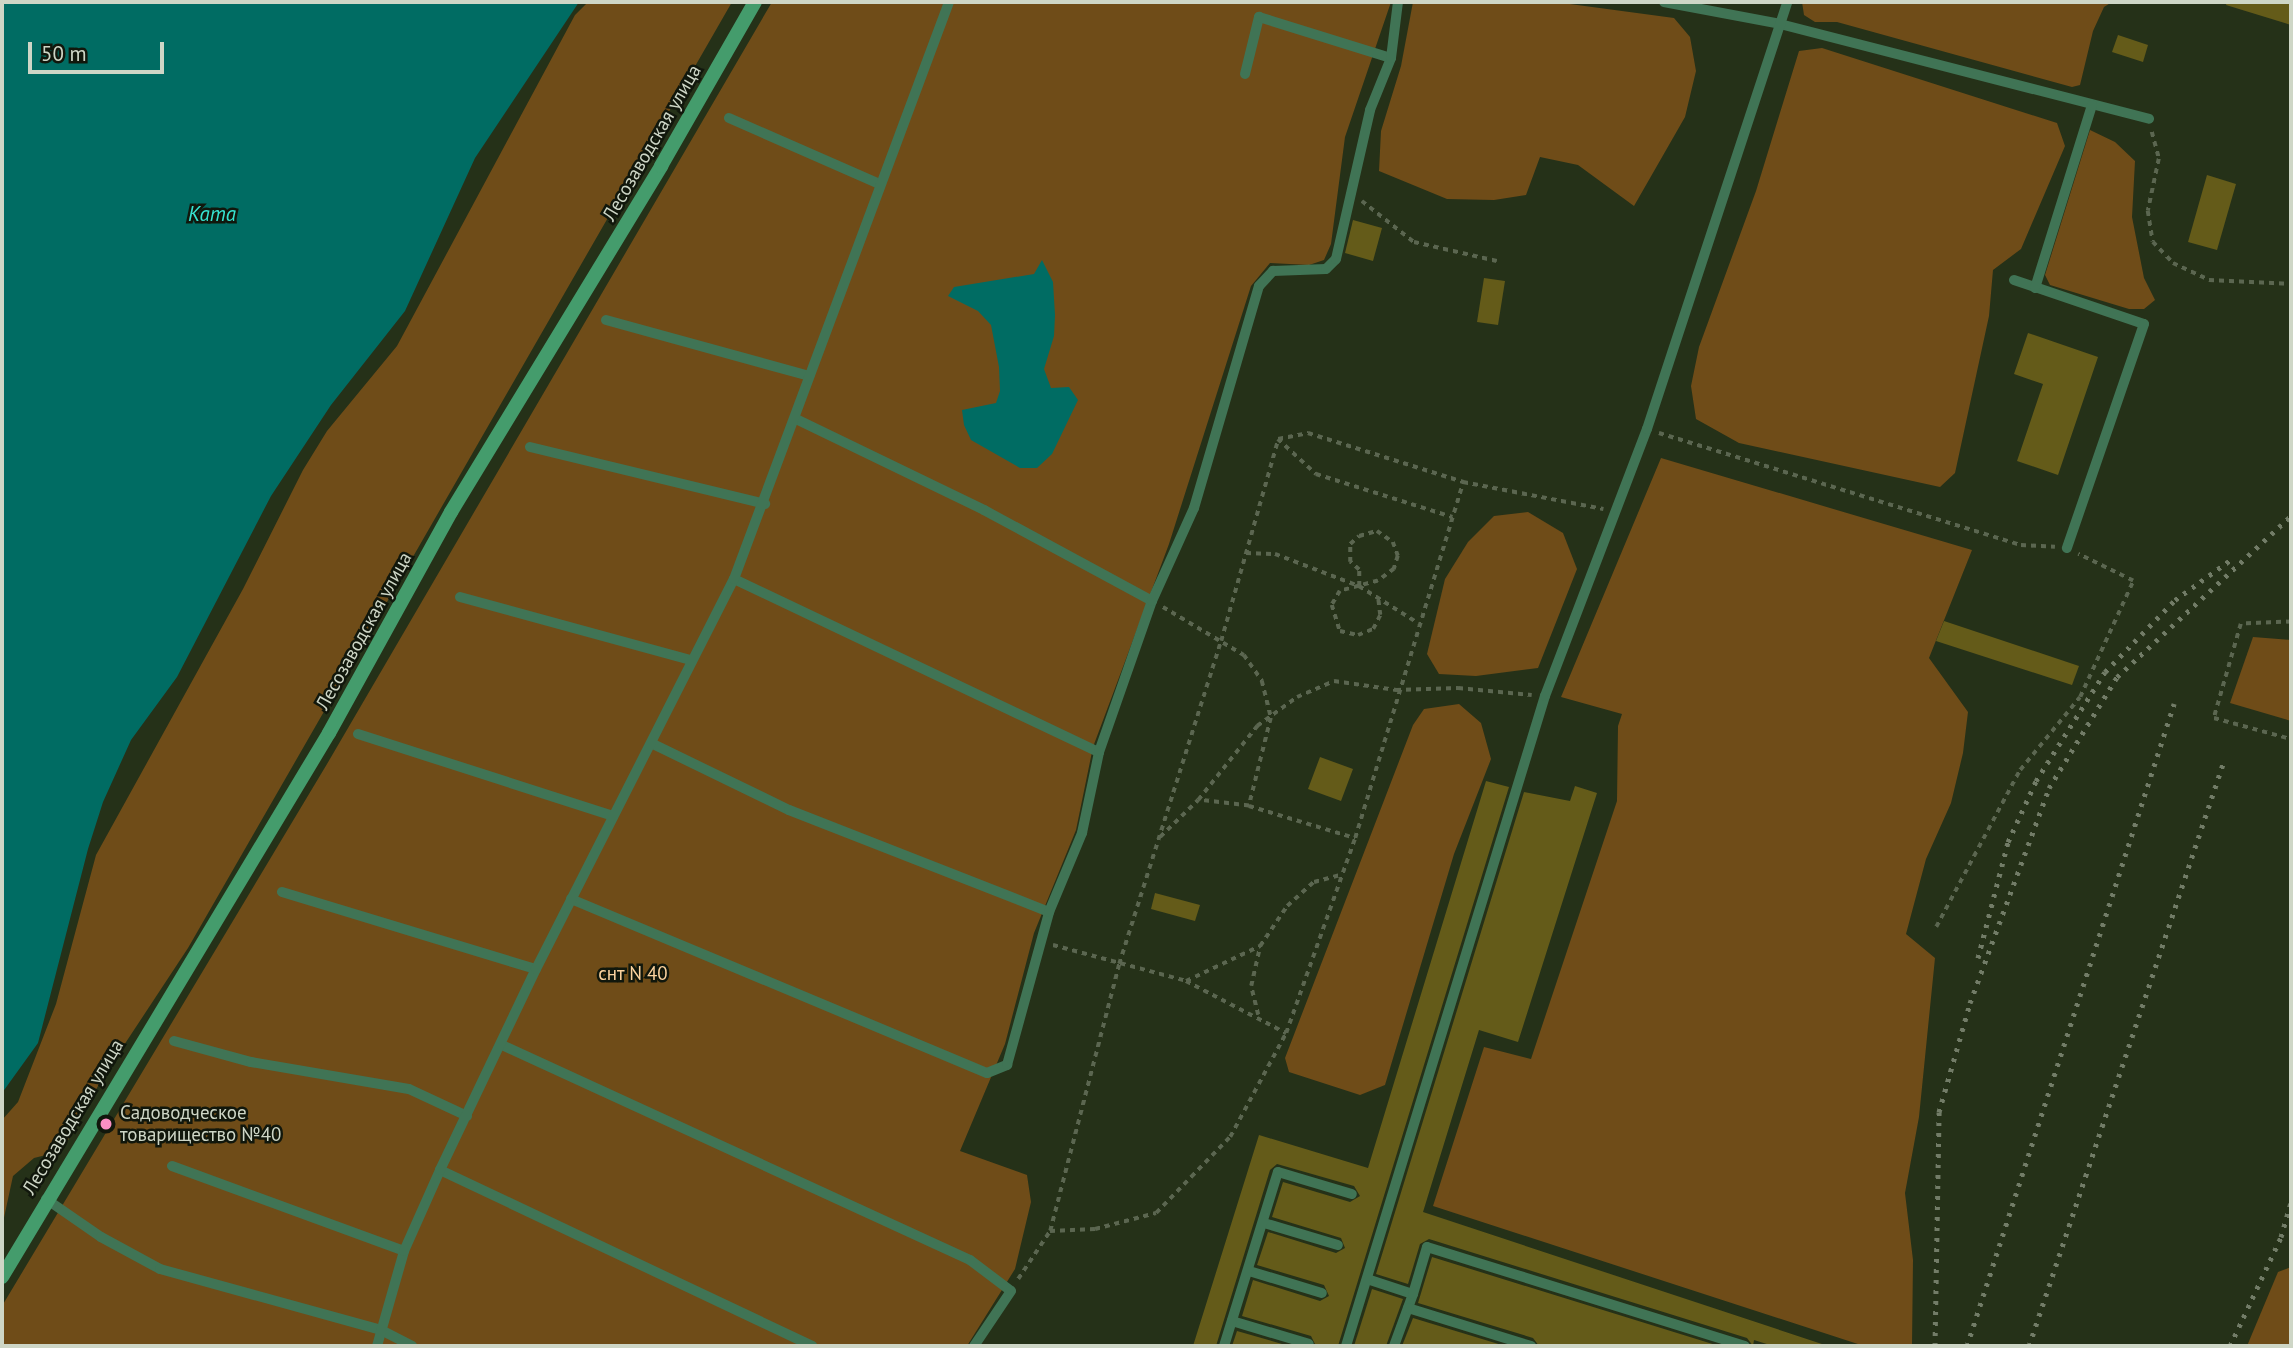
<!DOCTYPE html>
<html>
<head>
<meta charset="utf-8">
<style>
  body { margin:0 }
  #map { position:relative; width:2293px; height:1348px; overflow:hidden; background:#253118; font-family:"PT Sans",sans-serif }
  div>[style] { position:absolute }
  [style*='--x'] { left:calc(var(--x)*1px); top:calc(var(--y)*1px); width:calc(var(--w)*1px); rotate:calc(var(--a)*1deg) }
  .green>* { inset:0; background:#6f4c18 }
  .water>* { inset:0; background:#006c63 }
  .building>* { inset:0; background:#645b19 }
  .path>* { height:3.5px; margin-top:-1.75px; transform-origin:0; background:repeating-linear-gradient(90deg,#5b6650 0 5px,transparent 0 10px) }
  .lane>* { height:10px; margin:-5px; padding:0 5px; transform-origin:5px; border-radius:5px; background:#407455 }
  .secondary>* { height:14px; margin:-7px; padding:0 7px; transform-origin:7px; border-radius:7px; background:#449c6c }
  .rail>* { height:5px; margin-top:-2.5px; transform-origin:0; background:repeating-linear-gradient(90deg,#727c67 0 3.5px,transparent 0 10.5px) }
  .dots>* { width:19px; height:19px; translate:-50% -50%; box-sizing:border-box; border:4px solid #11170c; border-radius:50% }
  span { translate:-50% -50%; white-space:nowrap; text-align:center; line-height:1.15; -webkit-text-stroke:5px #11170c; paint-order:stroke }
  .street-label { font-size:19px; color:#ced6c6 }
  .park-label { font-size:19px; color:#fcd39f }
  .poi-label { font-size:19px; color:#ced6c6 }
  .left { translate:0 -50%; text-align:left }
  .water-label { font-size:21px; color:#36e3d1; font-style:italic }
  .frame { position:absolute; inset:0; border:4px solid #ced6c6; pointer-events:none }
  .scale { position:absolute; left:28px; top:42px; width:136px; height:32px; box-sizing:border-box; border:4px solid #ced6c6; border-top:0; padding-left:9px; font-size:21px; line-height:24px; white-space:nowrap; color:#ced6c6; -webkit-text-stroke:5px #11170c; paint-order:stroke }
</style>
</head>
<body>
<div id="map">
  <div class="green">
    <i style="clip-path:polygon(588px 2px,732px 2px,188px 948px,103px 1077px,62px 1151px,34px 1158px,13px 1176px,2px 1227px,2px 1120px,18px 1102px,56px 1004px,96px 855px,243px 589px,303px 470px,327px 431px,397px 346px,575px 15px)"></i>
    <i style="clip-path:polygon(772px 2px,1391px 2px,1345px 137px,1331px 244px,1324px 260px,1309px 265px,1270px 263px,1251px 286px,1169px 544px,1093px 747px,1076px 830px,1034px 933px,1005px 1044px,960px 1151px,1027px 1175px,1031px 1202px,1015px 1269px,967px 1346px,2px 1346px,2px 1306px,327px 764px)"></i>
    <i style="clip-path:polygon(1413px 2px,1555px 2px,1674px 18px,1690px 37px,1696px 71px,1685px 117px,1634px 206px,1578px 165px,1540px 157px,1526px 195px,1494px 200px,1447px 199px,1379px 171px,1381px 131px,1401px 66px)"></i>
    <i style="clip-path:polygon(1802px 2px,2112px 2px,2104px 7px,2093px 31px,2080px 85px,2072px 87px,1837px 22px,1815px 22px,1804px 15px)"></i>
    <i style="clip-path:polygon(1822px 48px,2057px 123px,2065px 146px,2021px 249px,1993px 270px,1989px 316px,1955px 473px,1940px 487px,1739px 443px,1696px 419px,1691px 386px,1699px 347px,1756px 191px,1799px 51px)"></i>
    <i style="clip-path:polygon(2090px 130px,2115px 142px,2135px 161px,2132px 217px,2144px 278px,2155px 300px,2144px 309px,2129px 309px,2050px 285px,2045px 275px)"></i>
    <i style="clip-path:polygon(1661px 458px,1972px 550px,1929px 658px,1968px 712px,1963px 753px,1951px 803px,1926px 859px,1906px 934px,1935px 958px,1919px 1117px,1905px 1193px,1913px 1260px,1912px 1346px,1864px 1346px,1433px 1206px,1484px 1047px,1531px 1059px,1617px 801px,1618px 726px,1622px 714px,1561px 697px)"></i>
    <i style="clip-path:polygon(1528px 512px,1563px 533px,1577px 569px,1538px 668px,1476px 676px,1439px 674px,1427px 654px,1445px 579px,1468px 542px,1494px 516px)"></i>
    <i style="clip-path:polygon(2253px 637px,2291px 640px,2291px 721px,2230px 703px)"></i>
    <i style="clip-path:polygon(1459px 704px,1481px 723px,1491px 759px,1454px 854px,1385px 1085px,1360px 1095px,1289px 1072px,1285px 1058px,1413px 725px,1424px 709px)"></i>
    <i style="clip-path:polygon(2291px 1267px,2291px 1346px,2247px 1346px,2278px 1272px)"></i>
  </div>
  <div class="water">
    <i style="clip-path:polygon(2px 2px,579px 2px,475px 158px,405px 311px,331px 405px,271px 496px,177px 677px,131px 740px,103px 802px,88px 849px,38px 1043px,2px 1093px)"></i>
    <i style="clip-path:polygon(1042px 260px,1053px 282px,1055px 315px,1054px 336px,1044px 369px,1051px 388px,1069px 387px,1078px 400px,1052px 454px,1037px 468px,1020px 468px,971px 440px,964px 425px,962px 410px,996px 403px,1000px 391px,999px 367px,991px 325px,978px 311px,948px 296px,954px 287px,1034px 274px)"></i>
  </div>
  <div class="building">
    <i style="clip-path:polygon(2227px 2px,2291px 2px,2291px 25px,2226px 5px)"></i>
    <i style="clip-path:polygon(2118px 35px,2148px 45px,2143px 62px,2112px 52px)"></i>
    <i style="clip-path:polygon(2207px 175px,2236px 184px,2217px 250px,2188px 242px)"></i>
    <i style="clip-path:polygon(1353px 220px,1382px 228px,1373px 261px,1345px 253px)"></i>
    <i style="clip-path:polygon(1484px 278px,1505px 281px,1498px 325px,1477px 322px)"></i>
    <i style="clip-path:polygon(2028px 333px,2098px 357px,2058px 475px,2017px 461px,2043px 384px,2014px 374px)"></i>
    <i style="clip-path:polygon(1944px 621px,2079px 666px,2072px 685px,1936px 641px)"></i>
    <i style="clip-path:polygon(1320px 757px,1353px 769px,1341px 801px,1308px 789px)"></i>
    <i style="clip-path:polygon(1486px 781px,1509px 787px,1338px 1346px,1316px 1346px,1311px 1336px,1242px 1316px,1253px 1280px,1320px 1301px,1329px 1296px,1324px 1285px,1257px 1265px,1268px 1232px,1336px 1253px,1345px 1248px,1341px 1238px,1272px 1217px,1283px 1182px,1350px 1202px,1360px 1196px,1354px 1186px,1277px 1164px,1270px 1170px,1216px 1346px,1193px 1346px,1259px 1135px,1368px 1168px)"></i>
    <i style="clip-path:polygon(1575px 786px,1597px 793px,1518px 1042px,1479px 1030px,1423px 1212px,1828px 1346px,1773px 1346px,1754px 1340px,1753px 1346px,1747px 1338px,1429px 1239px,1420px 1244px,1408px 1284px,1376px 1274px,1524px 792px,1570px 801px)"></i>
    <i style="clip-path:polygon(1155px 893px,1200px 905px,1195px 921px,1151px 909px)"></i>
    <i style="clip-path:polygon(1432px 1257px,1719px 1346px,1539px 1346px,1533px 1338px,1418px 1303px)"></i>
    <i style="clip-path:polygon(1372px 1289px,1403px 1299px,1386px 1346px,1354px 1346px)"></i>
    <i style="clip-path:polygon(1413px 1318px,1505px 1346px,1402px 1346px)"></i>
    <i style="clip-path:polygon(1237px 1331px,1289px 1346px,1232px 1346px)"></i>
  </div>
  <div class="path">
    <i style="--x:2152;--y:132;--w:28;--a:75"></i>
    <i style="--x:2159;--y:159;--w:53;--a:101.9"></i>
    <i style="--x:2148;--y:211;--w:31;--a:81"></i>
    <i style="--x:2153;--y:242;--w:29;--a:46"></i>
    <i style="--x:2173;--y:263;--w:40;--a:25"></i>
    <i style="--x:2209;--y:280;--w:82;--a:2.8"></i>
    <i style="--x:1362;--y:201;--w:66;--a:38.3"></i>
    <i style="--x:1414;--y:242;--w:85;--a:12.9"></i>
    <i style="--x:1659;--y:433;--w:379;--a:17.2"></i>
    <i style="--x:2021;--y:545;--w:34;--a:3"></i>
    <i style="--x:1278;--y:439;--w:52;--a:42.6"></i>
    <i style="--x:1316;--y:474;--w:143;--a:17.5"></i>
    <i style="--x:1246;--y:553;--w:29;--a:2"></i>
    <i style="--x:1275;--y:554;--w:90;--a:20.9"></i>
    <i style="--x:1359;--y:586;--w:70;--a:32.1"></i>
    <i style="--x:1359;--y:586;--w:16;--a:-90"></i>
    <i style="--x:1359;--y:570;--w:12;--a:-138"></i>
    <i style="--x:1350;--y:562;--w:18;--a:-90"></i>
    <i style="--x:1350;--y:544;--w:12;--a:-42"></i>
    <i style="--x:1359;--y:536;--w:19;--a:-16"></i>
    <i style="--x:1377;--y:531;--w:19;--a:35"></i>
    <i style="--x:1393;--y:542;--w:15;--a:70"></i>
    <i style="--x:1398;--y:556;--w:14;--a:107"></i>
    <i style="--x:1394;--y:569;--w:20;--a:143"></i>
    <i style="--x:1378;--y:581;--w:39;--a:165"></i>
    <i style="--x:1340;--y:591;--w:16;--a:120"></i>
    <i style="--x:1332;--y:605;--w:27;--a:73"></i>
    <i style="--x:1340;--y:631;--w:18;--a:13"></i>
    <i style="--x:1358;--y:635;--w:16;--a:-22"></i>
    <i style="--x:1373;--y:629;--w:16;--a:-63"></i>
    <i style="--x:1380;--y:615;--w:16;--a:-97"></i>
    <i style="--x:1163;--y:607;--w:94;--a:30.7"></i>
    <i style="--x:1244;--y:655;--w:32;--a:55"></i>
    <i style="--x:1262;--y:681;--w:38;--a:76"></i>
    <i style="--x:1271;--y:718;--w:91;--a:104"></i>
    <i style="--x:1249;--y:806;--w:51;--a:-173.3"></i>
    <i style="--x:2291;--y:622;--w:50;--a:177.7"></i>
    <i style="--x:2241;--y:624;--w:98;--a:106"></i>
    <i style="--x:2214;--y:718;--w:80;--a:15.3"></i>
    <i style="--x:1249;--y:806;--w:111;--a:16.8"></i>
    <i style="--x:1160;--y:837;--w:53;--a:-44.2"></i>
    <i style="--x:1198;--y:800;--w:95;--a:-51.4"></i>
    <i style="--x:1257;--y:726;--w:49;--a:-35.9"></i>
    <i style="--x:1297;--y:697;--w:40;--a:-23.4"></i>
    <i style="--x:1334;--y:681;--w:63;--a:8.3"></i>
    <i style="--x:1396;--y:690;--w:62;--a:-1.8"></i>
    <i style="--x:1458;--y:688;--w:74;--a:5.4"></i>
    <i style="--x:1936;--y:927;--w:178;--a:-61.9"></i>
    <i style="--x:2020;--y:770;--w:94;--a:-50.6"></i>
    <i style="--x:2080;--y:697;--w:128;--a:-65.4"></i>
    <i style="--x:2133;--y:581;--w:61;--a:-153.9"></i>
    <i style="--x:1053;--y:945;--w:138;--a:15.1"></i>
    <i style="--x:1186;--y:981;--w:113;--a:27.5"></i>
    <i style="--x:1186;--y:981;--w:82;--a:-25.3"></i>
    <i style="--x:1260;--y:946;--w:48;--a:-56"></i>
    <i style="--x:1287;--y:906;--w:36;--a:-42"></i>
    <i style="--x:1314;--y:882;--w:28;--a:-15"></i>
    <i style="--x:1258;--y:1015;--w:30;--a:-104"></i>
    <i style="--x:1251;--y:986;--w:41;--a:-77.3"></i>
    <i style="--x:1050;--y:1231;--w:45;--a:-2.5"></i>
    <i style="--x:1095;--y:1229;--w:63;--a:-14.7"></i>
    <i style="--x:1156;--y:1213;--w:106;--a:-45.8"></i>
    <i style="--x:1230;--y:1137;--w:118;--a:-61.7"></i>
    <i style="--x:1286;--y:1033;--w:207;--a:-70.5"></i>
    <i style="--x:1355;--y:838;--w:372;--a:-73.1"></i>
    <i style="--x:1018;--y:1279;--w:58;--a:-56.3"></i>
    <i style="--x:1050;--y:1231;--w:276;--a:-75.5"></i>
    <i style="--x:1119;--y:964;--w:339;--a:-72.5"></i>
    <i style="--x:1221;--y:641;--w:210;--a:-74.2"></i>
    <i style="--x:1278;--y:439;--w:31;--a:-11"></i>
    <i style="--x:1308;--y:433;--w:163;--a:17.5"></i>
    <i style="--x:1463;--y:482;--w:143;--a:10.9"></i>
  </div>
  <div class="lane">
    <i style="--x:1664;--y:2;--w:118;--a:10.7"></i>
    <i style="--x:1780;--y:24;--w:381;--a:14.4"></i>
    <i style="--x:1245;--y:74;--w:59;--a:-76.2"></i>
    <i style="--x:1259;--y:17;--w:138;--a:17.3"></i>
    <i style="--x:729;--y:118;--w:164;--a:23.7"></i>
    <i style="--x:2014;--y:280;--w:137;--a:18.7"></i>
    <i style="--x:2144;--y:324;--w:237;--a:109"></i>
    <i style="--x:2035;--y:288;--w:192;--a:-72.7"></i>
    <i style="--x:606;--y:320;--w:211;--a:15.4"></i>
    <i style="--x:796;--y:419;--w:209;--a:25.8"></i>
    <i style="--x:984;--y:510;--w:191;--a:28.4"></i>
    <i style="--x:530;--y:447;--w:242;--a:13.6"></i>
    <i style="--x:734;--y:579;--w:404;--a:25.4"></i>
    <i style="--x:460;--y:597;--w:238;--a:15.3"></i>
    <i style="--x:358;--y:734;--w:268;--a:17.8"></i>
    <i style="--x:653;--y:744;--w:151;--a:25.9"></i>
    <i style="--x:789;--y:810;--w:279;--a:21.4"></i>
    <i style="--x:282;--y:892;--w:265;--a:16.9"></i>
    <i style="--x:571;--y:899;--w:451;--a:22.7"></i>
    <i style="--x:987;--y:1073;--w:22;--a:-22"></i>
    <i style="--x:1007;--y:1065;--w:159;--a:-74.6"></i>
    <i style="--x:1049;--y:912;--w:86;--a:-67.3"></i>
    <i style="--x:1082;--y:833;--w:83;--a:-78.1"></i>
    <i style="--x:1099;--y:752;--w:160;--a:-70.7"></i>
    <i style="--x:1152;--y:601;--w:102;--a:-65.7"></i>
    <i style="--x:1194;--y:508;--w:231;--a:-73.7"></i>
    <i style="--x:1259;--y:286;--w:21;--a:-47"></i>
    <i style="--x:1273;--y:271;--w:53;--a:-2.2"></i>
    <i style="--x:1326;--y:269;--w:14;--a:-45"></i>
    <i style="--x:1336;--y:259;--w:153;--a:-77.1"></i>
    <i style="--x:1370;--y:110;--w:56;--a:-68"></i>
    <i style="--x:1391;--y:58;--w:56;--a:-82.9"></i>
    <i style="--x:174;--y:1041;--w:80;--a:15.3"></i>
    <i style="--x:251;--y:1062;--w:160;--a:9.7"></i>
    <i style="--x:409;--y:1089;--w:64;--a:25"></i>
    <i style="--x:502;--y:1045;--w:515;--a:24.67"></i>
    <i style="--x:970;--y:1260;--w:51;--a:37.1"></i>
    <i style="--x:1011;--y:1291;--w:66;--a:123.9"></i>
    <i style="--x:172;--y:1166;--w:247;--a:20.1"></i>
    <i style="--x:440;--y:1170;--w:412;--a:25.3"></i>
    <i style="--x:46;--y:1199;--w:67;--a:34.6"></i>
    <i style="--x:101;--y:1237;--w:67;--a:28.5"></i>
    <i style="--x:160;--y:1269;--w:229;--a:15.4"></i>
    <i style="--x:381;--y:1330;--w:35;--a:27"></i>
    <i style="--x:1264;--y:1223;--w:77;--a:16.6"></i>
    <i style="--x:1249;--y:1271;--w:76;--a:16.8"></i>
    <i style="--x:1367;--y:1279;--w:48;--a:18.1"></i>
    <i style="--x:1413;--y:1294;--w:55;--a:110.1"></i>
    <i style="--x:1413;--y:1294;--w:49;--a:-73.4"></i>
    <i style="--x:1427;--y:1247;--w:333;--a:17.3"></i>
    <i style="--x:1408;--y:1308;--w:129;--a:17.2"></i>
    <i style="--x:1232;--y:1321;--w:80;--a:16.6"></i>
    <i style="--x:377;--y:1346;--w:99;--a:-74.1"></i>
    <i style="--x:404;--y:1251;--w:89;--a:-66"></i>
    <i style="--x:440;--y:1170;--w:223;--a:-64.5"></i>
    <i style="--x:536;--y:969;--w:437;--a:-63.1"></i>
    <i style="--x:734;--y:579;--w:616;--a:-69.56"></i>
    <i style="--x:1224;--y:1346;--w:182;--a:-72.8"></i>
    <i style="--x:1278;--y:1172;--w:77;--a:16.6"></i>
    <i style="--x:1346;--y:1346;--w:680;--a:-72.98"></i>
    <i style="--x:1545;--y:696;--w:286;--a:-69.1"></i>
    <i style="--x:1647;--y:429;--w:449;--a:-71.8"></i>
  </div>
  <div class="secondary">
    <i style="--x:2;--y:1277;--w:635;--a:-58.99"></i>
    <i style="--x:329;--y:733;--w:252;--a:-61.1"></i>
    <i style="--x:451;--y:512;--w:405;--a:-58.7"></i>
    <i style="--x:661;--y:166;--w:189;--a:-60.2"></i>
  </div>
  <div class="rail">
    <i style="--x:1978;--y:958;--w:120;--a:-75.5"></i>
    <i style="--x:2008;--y:842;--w:67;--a:-65.3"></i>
    <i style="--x:2036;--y:781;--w:129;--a:-57.7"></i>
    <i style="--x:2105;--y:672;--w:100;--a:-45.8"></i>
    <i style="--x:2175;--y:600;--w:67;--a:-35.8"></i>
    <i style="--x:1935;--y:1346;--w:234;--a:-89"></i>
    <i style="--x:1939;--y:1112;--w:113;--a:-74.1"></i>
    <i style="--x:1970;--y:1003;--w:229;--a:-69.8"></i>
    <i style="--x:2049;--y:788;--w:130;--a:-58.5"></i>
    <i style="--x:2117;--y:677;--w:237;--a:-42.8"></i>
    <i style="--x:1967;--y:1346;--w:675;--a:-72.13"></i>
    <i style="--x:2029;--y:1346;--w:613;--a:-71.57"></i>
    <i style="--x:2230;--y:1346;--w:120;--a:-64.9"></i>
    <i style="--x:2281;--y:1237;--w:35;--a:-74"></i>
  </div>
  <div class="dots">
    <i style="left:106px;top:1124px;background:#fb8fc4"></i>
  </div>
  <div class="street-label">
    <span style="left:652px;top:143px;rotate:-60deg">Лесозаводская улица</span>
    <span style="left:364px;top:631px;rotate:-61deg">Лесозаводская улица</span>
    <span style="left:73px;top:1117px;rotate:-59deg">Лесозаводская улица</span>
  </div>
  <div class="park-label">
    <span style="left:633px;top:974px">снт N 40</span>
  </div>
  <div class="poi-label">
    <span class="left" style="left:120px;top:1124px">Садоводческое<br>товарищество №40</span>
  </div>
  <div class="water-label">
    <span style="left:212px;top:214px">Kama</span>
  </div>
  <div class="frame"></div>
  <div class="scale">50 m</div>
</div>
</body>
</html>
